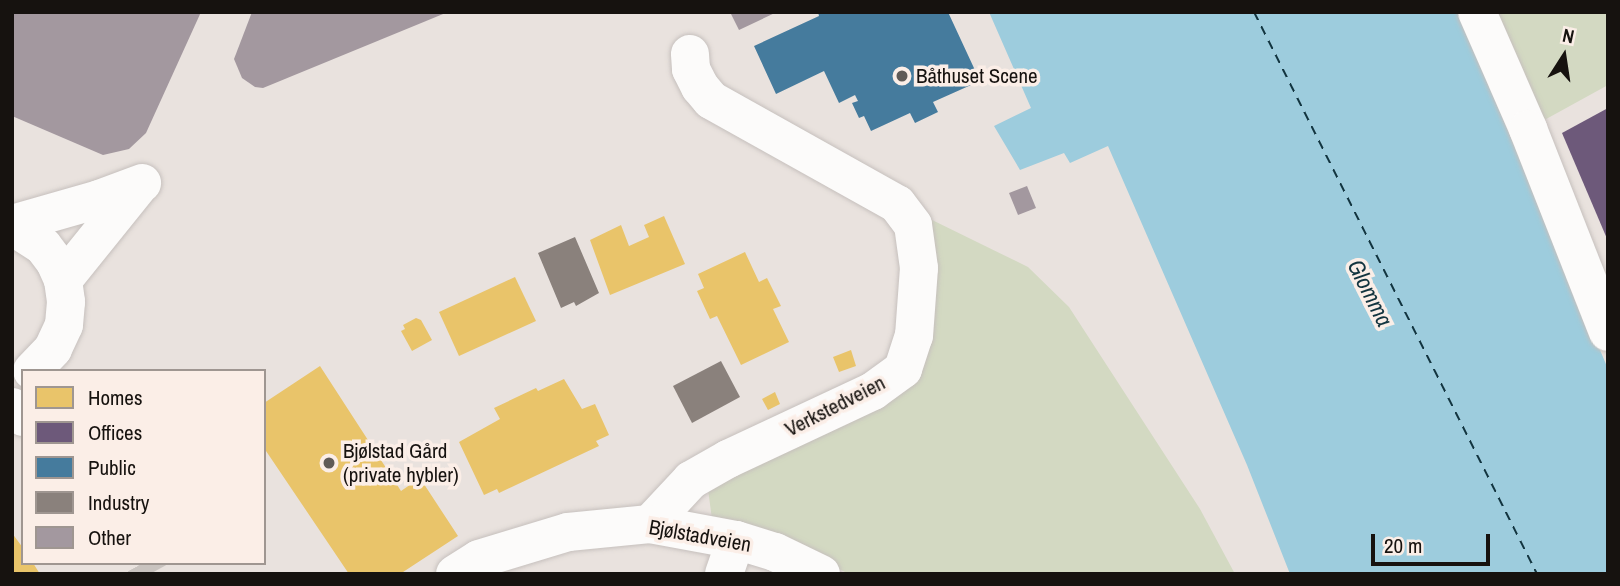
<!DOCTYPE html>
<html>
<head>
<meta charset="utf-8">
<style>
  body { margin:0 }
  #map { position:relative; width:1620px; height:586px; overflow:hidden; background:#e9e2de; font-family:"Archivo Narrow",sans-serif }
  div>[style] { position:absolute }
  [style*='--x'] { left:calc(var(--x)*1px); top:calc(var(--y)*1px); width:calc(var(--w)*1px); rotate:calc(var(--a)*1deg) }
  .green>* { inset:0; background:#d3d9c2 }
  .water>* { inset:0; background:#9dccdd }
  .homes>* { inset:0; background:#e9c46a }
  .offices>* { inset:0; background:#6d597a }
  .public>* { inset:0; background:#457b9d }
  .industry>* { inset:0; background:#8a817c }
  .ferry>* { height:2px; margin-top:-1px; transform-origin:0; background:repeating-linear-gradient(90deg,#12343f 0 9px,transparent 0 16px) }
  .building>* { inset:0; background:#a3989f }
  .primary-tunnel>* { height:38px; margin-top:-19px; transform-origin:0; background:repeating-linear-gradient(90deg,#c9c3bf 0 38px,transparent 0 57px) }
  .roads { filter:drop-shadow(0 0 2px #c6c0bd) drop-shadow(0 0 2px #c6c0bd) }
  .street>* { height:38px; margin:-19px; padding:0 19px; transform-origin:19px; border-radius:19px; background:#fcfbfa }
  .primary>* { height:38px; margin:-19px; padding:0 19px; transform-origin:19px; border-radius:19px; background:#fcfbfa }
  .dots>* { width:19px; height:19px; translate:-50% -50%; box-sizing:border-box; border:4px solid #fbeee7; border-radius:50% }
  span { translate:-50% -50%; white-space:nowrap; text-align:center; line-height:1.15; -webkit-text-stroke:7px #fbeee7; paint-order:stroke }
  .poi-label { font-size:21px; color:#16120f }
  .left { translate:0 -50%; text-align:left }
  .street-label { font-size:21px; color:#16120f }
  .water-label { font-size:23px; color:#12343f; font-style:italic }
  .frame { position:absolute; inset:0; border:14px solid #16120f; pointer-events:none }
  .legend { position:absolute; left:21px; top:369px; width:245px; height:196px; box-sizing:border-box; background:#fbeee7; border:2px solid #9f9691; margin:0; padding:9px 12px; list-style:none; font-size:21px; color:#16120f }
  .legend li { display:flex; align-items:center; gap:14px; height:35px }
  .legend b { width:35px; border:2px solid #9f9691 }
  .north { position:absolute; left:1529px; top:21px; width:70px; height:70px; -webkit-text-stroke:5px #fbeee7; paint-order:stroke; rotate:12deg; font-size:19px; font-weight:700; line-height:28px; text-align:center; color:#16120f }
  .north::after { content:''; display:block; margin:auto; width:24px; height:32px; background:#16120f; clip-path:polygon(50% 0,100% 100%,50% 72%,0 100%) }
  .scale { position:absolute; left:1371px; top:534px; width:119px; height:32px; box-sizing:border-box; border:4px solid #16120f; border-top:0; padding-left:9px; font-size:21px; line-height:24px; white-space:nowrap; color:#16120f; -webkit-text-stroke:5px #fbeee7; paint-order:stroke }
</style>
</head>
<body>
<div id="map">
  <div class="green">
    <i style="clip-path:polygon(1474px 12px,1608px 12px,1608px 85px,1528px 129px)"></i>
    <i style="clip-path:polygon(926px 217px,1028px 267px,1069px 307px,1200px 509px,1235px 574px,849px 574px,788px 544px,712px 519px,707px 482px,908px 387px)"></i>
  </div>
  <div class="water">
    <i style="clip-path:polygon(989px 12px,1458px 12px,1608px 369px,1608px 574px,1290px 574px,1247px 465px,1108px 146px,1070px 163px,1064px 153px,1020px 170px,994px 126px,1031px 108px)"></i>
  </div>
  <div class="homes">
    <i style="clip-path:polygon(664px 216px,685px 264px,610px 295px,590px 240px,621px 225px,629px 246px,649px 237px,644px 225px)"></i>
    <i style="clip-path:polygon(745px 252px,759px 282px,767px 278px,781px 306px,773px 309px,789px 342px,741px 365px,717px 316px,710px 319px,697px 291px,704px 288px,698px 274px)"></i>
    <i style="clip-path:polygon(515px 277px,536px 321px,459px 356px,439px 312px)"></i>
    <i style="clip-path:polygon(416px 318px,421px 320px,432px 340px,412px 351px,401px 331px,405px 329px,403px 325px)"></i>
    <i style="clip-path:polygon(851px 350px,856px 366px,839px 372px,833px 357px)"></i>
    <i style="clip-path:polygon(320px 366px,401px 491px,420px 478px,458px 536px,400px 574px,349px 574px,264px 448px,264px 403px)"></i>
    <i style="clip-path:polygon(564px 379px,582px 409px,595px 404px,609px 435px,596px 441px,599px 446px,499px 493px,497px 489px,484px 495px,459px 442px,500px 419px,494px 408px,536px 388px,538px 391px)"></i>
    <i style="clip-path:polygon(775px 392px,780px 404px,768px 410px,762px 399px)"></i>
    <i style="clip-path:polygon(12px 533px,23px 548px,23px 563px,33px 563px,40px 574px,12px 574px)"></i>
  </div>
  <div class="offices">
    <i style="clip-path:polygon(1608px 108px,1608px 241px,1562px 133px)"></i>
  </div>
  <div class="public">
    <i style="clip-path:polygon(818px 12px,948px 12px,980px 81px,933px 102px,938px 112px,915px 123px,910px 113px,871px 131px,864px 116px,859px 118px,852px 103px,858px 101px,855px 95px,839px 103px,824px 71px,776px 94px,754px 46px,819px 16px)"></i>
  </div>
  <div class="industry">
    <i style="clip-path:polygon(575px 237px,599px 293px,576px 306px,574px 302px,561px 308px,538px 253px)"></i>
    <i style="clip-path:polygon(721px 361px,740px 397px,692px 423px,673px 386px)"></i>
  </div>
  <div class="ferry">
    <i style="--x:1254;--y:12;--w:629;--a:63.27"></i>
  </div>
  <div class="building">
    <i style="clip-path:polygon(12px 12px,201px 12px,146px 133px,129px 149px,103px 155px,12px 116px)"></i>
    <i style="clip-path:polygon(252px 12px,448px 12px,263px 88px,255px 87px,242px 78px,234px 59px)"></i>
    <i style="clip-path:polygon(730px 12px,777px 12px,739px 30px)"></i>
    <i style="clip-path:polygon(1027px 186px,1036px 208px,1018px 215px,1009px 193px)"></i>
  </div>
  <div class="primary-tunnel">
    <i style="--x:143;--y:563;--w:13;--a:61"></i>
  </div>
  <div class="roads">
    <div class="street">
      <i style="--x:1477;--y:12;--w:128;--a:66.4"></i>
      <i style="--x:1528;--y:129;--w:218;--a:68.5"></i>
      <i style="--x:650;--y:524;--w:60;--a:-47"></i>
      <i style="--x:691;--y:480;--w:43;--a:-29.6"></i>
      <i style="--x:728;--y:459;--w:160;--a:-25.1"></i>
      <i style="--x:873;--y:391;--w:37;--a:-36"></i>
      <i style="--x:903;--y:369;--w:35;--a:-72"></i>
      <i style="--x:914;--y:336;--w:68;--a:-85.8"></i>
      <i style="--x:919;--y:268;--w:43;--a:-97.9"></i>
      <i style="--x:913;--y:225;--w:26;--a:-127"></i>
      <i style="--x:897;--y:204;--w:213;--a:-150.8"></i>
      <i style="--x:711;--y:100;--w:17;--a:-130"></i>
      <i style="--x:700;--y:87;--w:20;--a:-117"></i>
      <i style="--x:691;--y:69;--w:15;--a:-94"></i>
      <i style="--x:455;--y:574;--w:28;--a:-32"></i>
      <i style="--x:479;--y:559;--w:93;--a:-16.9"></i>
      <i style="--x:568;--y:532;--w:82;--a:-5.6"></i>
      <i style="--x:650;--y:524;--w:87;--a:10.5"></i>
      <i style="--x:736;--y:540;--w:41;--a:17.1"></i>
      <i style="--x:775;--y:552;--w:51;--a:25.6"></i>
      <i style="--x:724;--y:574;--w:36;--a:-71"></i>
    </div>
    <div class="primary">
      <i style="--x:12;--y:224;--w:91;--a:-16"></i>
      <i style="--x:99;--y:199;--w:46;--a:-20.4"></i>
      <i style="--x:12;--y:226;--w:37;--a:33"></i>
      <i style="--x:43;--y:246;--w:20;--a:53"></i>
      <i style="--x:55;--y:262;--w:20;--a:66"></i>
      <i style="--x:63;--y:280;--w:22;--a:82"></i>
      <i style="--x:66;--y:302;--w:23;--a:95"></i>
      <i style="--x:64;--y:325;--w:26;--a:115"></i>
      <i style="--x:53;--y:349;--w:30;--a:134"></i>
      <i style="--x:63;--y:280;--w:119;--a:-51.1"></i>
      <i style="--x:12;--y:407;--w:15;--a:42"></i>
    </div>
  </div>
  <div class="dots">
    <i style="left:902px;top:76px;background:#605b57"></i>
    <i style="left:329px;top:463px;background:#605b57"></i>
  </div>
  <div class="poi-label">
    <span class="left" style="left:916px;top:76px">Båthuset Scene</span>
    <span class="left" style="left:343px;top:463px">Bjølstad Gård<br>(private hybler)</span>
  </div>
  <div class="street-label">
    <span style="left:835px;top:406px;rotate:-27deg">Verkstedveien</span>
    <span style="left:700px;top:536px;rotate:10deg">Bjølstadveien</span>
  </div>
  <div class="water-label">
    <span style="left:1370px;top:293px;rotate:63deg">Glomma</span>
  </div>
  <div class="frame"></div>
  <ul class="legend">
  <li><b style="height:19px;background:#e9c46a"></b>Homes</li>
  <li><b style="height:19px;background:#6d597a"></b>Offices</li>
  <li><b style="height:19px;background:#457b9d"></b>Public</li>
  <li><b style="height:19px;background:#8a817c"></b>Industry</li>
  <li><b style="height:19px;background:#a3989f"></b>Other</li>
  </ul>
  <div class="north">N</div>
  <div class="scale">20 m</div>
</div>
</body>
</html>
